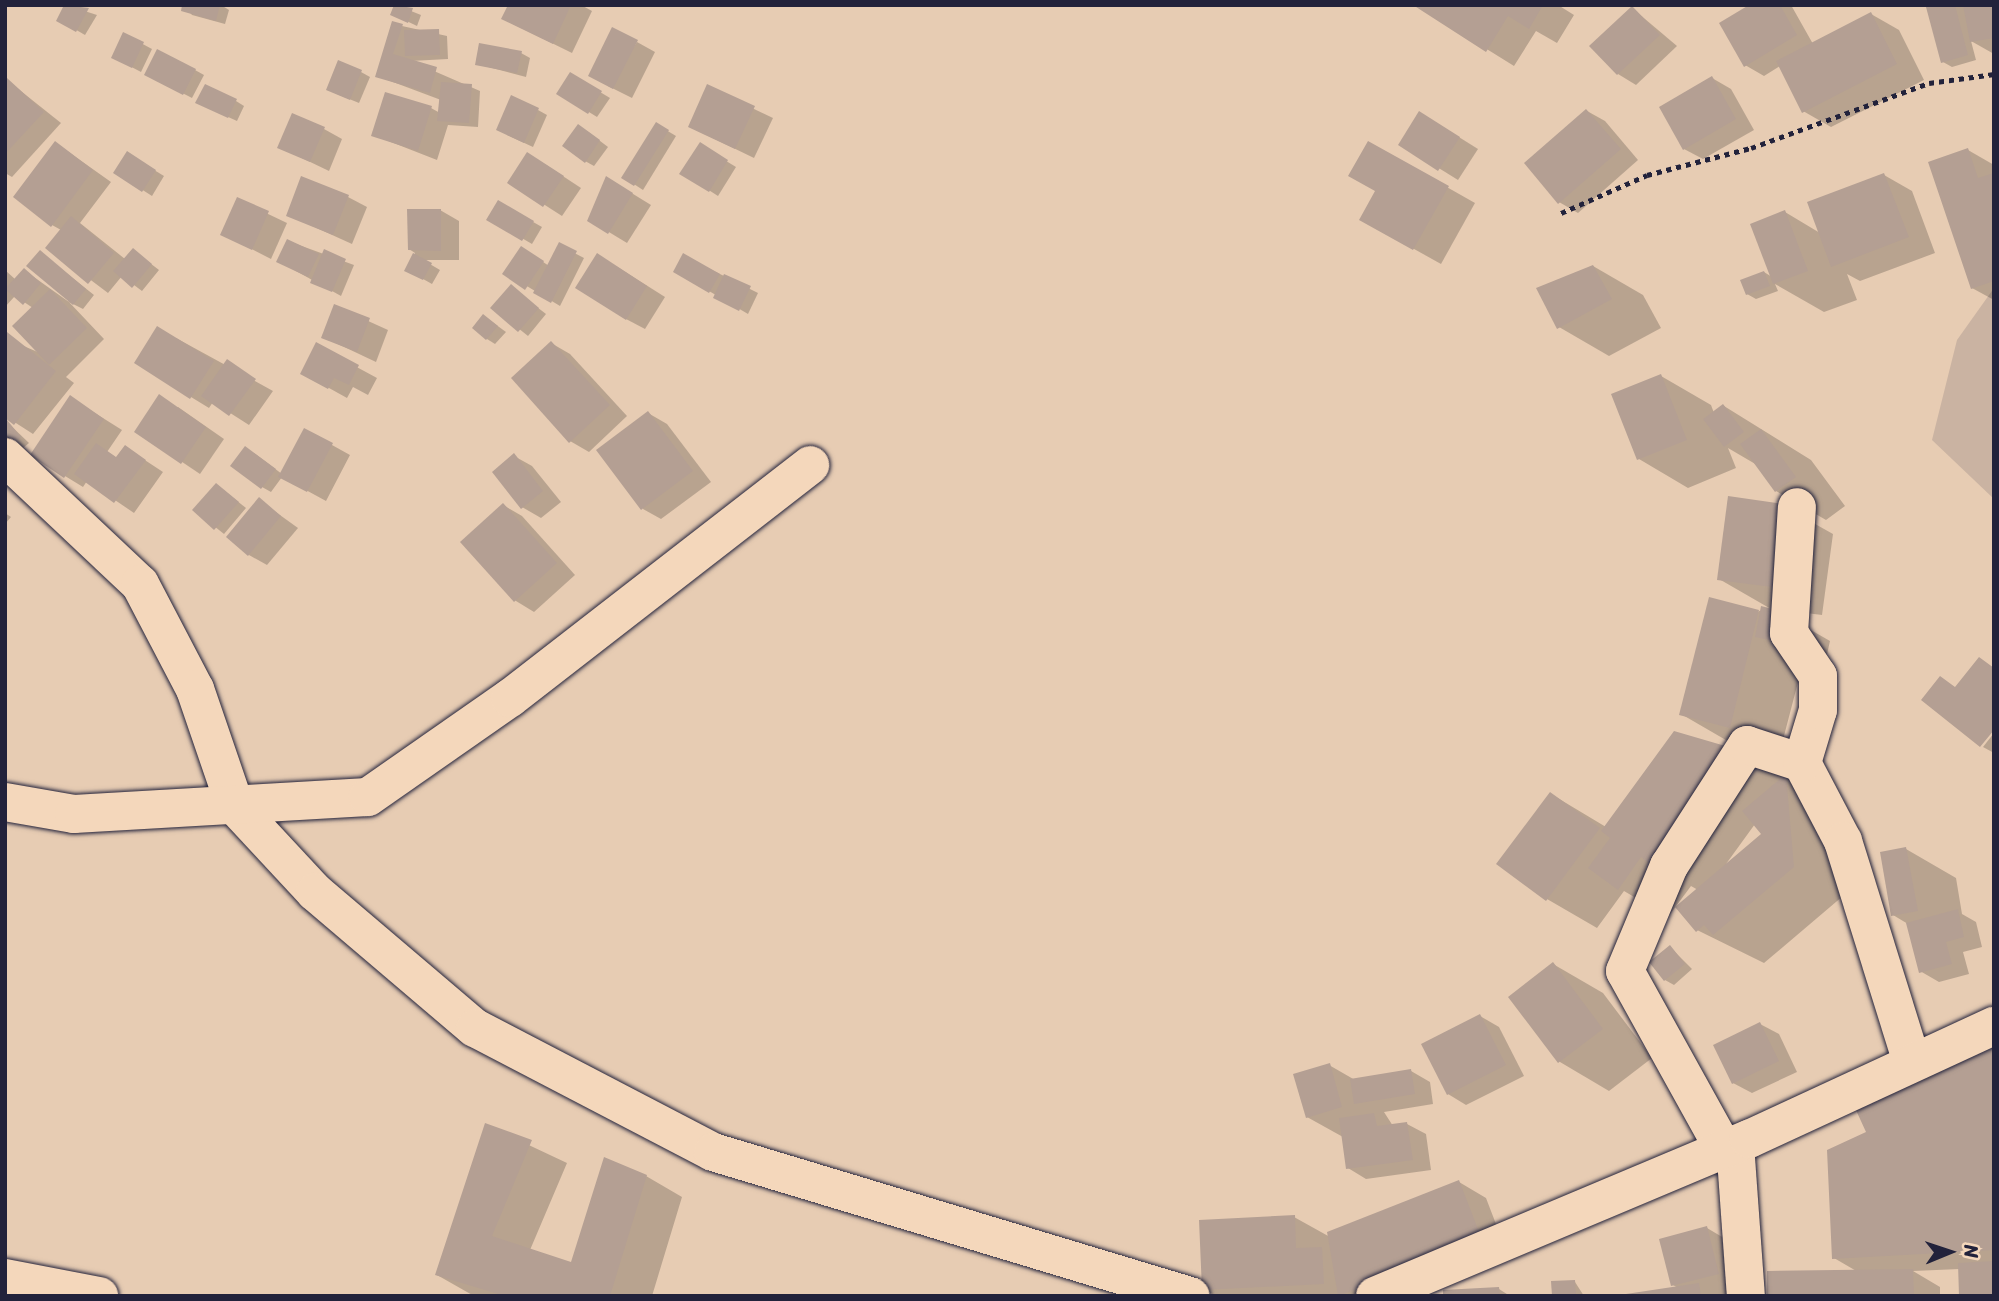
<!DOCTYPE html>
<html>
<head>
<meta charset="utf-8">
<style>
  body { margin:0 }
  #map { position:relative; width:1999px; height:1301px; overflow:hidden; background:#e7ccb3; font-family:Sriracha,sans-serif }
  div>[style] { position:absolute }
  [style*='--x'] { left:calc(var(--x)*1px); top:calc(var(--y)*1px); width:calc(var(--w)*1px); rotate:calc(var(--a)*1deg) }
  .green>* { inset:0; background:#cab3a2 }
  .shadow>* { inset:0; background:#0003 }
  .building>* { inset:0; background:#b49f93 }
  .path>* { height:4.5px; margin-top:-2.25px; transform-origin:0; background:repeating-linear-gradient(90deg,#22223b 0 5px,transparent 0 10px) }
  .roads { filter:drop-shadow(0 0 2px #22223b) drop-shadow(0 0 2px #22223b) }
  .minor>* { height:38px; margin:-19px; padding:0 19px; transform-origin:19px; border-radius:19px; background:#f4d7bb }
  span { translate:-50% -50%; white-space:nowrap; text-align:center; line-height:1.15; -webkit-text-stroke:6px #f4d7bb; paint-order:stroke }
  .frame { position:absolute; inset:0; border:7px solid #22223b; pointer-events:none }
  .north { position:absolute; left:1915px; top:1217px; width:70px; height:70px; -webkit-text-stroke:5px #f4d7bb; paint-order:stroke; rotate:88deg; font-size:19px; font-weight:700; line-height:28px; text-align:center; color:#22223b }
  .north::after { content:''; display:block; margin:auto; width:24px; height:32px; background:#22223b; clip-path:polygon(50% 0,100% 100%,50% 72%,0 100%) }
</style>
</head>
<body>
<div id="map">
  <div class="green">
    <i style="clip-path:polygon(1994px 288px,1994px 499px,1932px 440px,1957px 340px)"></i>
  </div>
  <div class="shadow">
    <i style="clip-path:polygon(66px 5px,97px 15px,85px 35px,59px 20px)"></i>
    <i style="clip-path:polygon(184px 5px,221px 5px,229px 10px,225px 24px,192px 15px)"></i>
    <i style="clip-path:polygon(396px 5px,421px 15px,417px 26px,392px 14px)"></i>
    <i style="clip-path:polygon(510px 5px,581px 5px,592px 11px,572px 53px,503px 19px)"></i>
    <i style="clip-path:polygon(1416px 5px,1558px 5px,1574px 15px,1557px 43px,1536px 31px,1514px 66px)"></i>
    <i style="clip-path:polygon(1752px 5px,1791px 5px,1813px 44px,1871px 14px,1899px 30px,1924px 80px,1831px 127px,1803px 111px,1780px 66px,1764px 76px,1745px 65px)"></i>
    <i style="clip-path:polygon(1938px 5px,1994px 5px,1994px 54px,1971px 41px,1976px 60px,1952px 67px,1943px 62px)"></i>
    <i style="clip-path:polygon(1632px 8px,1677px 46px,1636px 85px,1618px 74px)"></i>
    <i style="clip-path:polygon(402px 26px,447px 36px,448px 59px,411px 61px,480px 91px,478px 127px,448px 125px,437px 160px,373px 135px,431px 108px,440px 113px,441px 100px,377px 76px)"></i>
    <i style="clip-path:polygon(124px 34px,152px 49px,141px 72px,122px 62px)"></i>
    <i style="clip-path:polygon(637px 42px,655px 52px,632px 98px,608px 86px)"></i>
    <i style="clip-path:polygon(521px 53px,530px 58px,526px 77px,477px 64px)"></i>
    <i style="clip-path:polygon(195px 70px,204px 75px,192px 98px,155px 79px)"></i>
    <i style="clip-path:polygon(361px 72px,370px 77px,359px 103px,337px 94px)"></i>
    <i style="clip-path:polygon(570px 74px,610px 98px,597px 117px,558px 93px)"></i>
    <i style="clip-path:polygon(1712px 78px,1731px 89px,1754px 130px,1703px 159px,1684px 149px)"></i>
    <i style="clip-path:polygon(7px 80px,61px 123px,12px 177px,5px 173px)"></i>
    <i style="clip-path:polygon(708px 87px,773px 118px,754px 158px,690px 127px)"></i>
    <i style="clip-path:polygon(236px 101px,244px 106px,237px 121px,206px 107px)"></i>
    <i style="clip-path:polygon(538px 110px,547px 115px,533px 147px,507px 135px)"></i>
    <i style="clip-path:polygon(1587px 111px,1605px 121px,1638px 160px,1578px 213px,1559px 202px)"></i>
    <i style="clip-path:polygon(656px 124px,676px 136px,643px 190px,623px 177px)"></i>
    <i style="clip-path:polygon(1438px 124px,1478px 149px,1458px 180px,1400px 144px)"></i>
    <i style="clip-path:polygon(324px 129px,342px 139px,329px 171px,279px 147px)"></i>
    <i style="clip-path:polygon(587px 131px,608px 147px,594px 166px,585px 161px)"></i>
    <i style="clip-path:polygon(56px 143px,111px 182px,80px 223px,125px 259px,133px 250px,159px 270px,142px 291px,122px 276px,108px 293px,47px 247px,61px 230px,52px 225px)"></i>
    <i style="clip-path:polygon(1369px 143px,1475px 203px,1441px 264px,1389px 235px)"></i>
    <i style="clip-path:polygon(700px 145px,736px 167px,718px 196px,682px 173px)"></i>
    <i style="clip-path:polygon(1968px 150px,1994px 165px,1994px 300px,1972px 288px)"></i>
    <i style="clip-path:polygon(136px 159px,164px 176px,152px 196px,116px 173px)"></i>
    <i style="clip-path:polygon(546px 165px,581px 188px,562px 216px,509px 182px)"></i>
    <i style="clip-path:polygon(1884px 175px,1912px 191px,1935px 253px,1860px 281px,1847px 274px,1857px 300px,1824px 312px,1775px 284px,1778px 291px,1756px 299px,1747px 294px,1764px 272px,1772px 277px,1785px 212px,1820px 233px)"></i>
    <i style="clip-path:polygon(625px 189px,651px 205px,627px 243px,589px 220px)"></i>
    <i style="clip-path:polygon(348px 197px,367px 207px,352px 244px,288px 215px)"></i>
    <i style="clip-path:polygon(237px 199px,287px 223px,271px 259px,222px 234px)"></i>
    <i style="clip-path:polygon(498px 202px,542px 227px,532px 244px,489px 219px)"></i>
    <i style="clip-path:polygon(440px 210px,459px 221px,459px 260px,423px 260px,440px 270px,432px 284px,407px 270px,415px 253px,409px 249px)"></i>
    <i style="clip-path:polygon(288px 241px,354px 265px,341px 296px,287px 266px)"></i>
    <i style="clip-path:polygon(559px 245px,584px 258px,560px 306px,505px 273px,530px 253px,549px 266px)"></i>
    <i style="clip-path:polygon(40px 252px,94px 295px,83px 309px,69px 302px,104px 339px,66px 377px,74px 383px,33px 434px,5px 416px,5px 338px,40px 353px,33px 308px,15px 296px,5px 307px,5px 270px,16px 280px,24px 270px,69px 302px)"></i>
    <i style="clip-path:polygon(684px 256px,758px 293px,748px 314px,675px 271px)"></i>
    <i style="clip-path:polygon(616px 266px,665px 297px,645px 329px,626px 319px)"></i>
    <i style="clip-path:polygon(1593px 266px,1643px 295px,1661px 328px,1609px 356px,1559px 327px)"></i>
    <i style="clip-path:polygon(511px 287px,546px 314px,528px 336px,493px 308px)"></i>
    <i style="clip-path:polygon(335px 306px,388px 330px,376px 362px,323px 337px)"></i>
    <i style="clip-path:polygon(484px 316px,506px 332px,495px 344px,487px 339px)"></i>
    <i style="clip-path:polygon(176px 338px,273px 391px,249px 425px,213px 402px,209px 408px,191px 397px)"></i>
    <i style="clip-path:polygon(551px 343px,570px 354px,627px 416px,589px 452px,570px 441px)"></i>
    <i style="clip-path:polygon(316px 345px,377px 378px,368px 395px,353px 387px,347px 398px,320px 383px)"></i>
    <i style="clip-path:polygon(1661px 376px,1711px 405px,1714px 413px,1724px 406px,1811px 460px,1845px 506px,1826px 520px,1776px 491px,1757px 465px,1728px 448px,1736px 468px,1688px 488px,1639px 459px)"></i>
    <i style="clip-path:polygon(71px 398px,122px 430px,107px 452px,117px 458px,125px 447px,163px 472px,134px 513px,87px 481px,83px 487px,65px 476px)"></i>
    <i style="clip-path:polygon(178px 407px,224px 439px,200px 474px,136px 431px)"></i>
    <i style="clip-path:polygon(648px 413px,667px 424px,711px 482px,661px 519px,643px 509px)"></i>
    <i style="clip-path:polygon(7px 422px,29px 443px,17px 453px,5px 444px)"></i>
    <i style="clip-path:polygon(305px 430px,350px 455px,326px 501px,282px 477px,271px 492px,262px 487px,254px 453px,282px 474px)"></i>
    <i style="clip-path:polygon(514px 456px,532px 466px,561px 502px,541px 518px,522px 507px)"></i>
    <i style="clip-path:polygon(217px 485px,246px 508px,224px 534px,194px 510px)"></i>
    <i style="clip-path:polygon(259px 500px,298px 528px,267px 565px,249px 555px)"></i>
    <i style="clip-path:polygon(503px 505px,522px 516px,575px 575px,534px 612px,516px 601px,462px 542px)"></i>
    <i style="clip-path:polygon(1783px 506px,1833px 534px,1822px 615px,1774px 609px,1830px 641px,1824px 668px,1803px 663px,1779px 755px,1731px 743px,1681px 714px,1759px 611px,1771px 609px,1719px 579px)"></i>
    <i style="clip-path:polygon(5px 513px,11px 517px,5px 524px)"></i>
    <i style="clip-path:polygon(1994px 733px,1994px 753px,1983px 747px)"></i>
    <i style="clip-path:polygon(evenodd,1738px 751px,1836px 804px,1843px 896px,1764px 963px,1697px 930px,1698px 890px,1691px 886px,1668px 917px,1624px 891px,1597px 928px,1547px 899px,1551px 794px,1606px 827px,1738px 751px,1755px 824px,1764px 834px,1726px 864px,1755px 824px)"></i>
    <i style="clip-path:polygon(1906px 849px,1956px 878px,1962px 914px,1976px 922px,1982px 947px,1963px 952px,1969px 974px,1939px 982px,1920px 971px,1908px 924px,1893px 915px)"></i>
    <i style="clip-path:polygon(1670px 947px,1692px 969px,1674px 985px,1665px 980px)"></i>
    <i style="clip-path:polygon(1553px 964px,1603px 993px,1652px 1058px,1609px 1091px,1560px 1062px,1510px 997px)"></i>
    <i style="clip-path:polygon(1480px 1016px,1499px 1027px,1524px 1076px,1466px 1105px,1448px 1094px)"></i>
    <i style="clip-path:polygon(1760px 1024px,1779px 1034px,1797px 1072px,1752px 1093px,1733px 1083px)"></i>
    <i style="clip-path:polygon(1994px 1045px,1994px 1296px,1960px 1269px,1913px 1271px,1940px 1287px,1940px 1296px,1769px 1296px,1858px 1272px,1834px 1258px,1869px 1133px)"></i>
    <i style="clip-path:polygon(1329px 1065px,1355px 1080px,1411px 1071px,1430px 1082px,1433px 1104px,1384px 1112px,1393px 1126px,1407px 1124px,1426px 1134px,1431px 1170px,1366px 1179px,1348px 1168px,1343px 1137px,1307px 1117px)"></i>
    <i style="clip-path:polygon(486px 1125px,567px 1163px,530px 1250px,572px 1264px,646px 1176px,682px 1197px,652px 1296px,474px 1296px,437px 1275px)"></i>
    <i style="clip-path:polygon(1459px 1182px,1486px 1198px,1509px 1258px,1416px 1296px,1216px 1296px,1203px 1289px,1294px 1217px,1330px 1237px)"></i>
    <i style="clip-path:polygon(1707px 1228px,1756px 1257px,1766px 1296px,1627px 1296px,1678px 1288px,1673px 1285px)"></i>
    <i style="clip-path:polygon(1575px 1282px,1584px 1296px,1554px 1296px)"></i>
    <i style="clip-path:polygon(1499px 1289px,1510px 1296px,1445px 1296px)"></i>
  </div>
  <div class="building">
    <i style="clip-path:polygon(64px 5px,89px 8px,76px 32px,56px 21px)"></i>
    <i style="clip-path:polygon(182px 5px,220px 5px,216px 21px,181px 11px)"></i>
    <i style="clip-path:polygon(394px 5px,413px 8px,408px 23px,390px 15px)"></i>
    <i style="clip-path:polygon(508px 5px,571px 5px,553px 44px,501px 19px)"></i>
    <i style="clip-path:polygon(1413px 5px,1543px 5px,1529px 29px,1508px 16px,1486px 52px)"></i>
    <i style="clip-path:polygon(1749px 5px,1780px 5px,1797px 35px,1744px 67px,1719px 23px)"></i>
    <i style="clip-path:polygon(1932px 5px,1955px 5px,1968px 55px,1941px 63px,1926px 7px)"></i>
    <i style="clip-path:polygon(1963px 5px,1994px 5px,1994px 38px,1970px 42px)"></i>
    <i style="clip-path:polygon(1632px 6px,1660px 35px,1617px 75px,1589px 46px)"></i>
    <i style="clip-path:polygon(1871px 12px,1897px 64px,1802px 113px,1776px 61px)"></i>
    <i style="clip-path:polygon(392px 21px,403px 24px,393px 54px,437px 67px,430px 93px,375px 77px)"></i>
    <i style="clip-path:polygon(612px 27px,638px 40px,613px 89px,588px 76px)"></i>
    <i style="clip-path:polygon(439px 29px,440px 55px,405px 56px,404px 30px)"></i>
    <i style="clip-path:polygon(123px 32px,144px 42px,132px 68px,111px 58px)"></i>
    <i style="clip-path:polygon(479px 43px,522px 51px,517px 73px,475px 65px)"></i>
    <i style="clip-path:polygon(157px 49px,196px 69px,183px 95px,144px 75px)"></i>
    <i style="clip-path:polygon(338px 60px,362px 70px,350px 100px,326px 90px)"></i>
    <i style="clip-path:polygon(570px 72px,602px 91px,588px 114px,556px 94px)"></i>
    <i style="clip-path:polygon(1712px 76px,1736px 119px,1683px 150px,1659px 107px)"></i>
    <i style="clip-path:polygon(7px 78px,44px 112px,5px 154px,5px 80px)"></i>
    <i style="clip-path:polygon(441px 82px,472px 84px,469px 123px,437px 121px)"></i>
    <i style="clip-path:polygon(205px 84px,237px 99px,228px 118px,195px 103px)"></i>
    <i style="clip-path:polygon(707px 84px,755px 106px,735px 149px,688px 127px)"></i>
    <i style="clip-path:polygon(385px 92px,432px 106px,418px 151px,371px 136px)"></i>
    <i style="clip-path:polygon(511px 95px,539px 108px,524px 143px,496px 130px)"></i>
    <i style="clip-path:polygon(1586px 109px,1621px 149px,1558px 204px,1524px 163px)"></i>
    <i style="clip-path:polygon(1419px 111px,1460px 137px,1438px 171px,1398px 145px)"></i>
    <i style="clip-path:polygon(292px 113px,325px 127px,310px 162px,277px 148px)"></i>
    <i style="clip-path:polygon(656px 122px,669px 130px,634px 186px,621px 178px)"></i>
    <i style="clip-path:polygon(578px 124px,600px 140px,585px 163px,562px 146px)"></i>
    <i style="clip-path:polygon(55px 141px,93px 170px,51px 227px,13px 197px)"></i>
    <i style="clip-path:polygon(1368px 141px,1449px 186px,1413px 250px,1359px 220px,1375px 191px,1348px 176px)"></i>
    <i style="clip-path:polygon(700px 142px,728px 160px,709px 192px,679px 174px)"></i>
    <i style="clip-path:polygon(1968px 148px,1978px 178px,1994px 173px,1994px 281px,1971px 289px,1928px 162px)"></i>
    <i style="clip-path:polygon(127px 151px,156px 170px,142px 192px,113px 173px)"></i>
    <i style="clip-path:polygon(527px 152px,564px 176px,543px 207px,507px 183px)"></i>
    <i style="clip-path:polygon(1884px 173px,1909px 237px,1831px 267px,1807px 202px)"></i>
    <i style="clip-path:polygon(301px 176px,349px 195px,333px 235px,286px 216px)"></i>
    <i style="clip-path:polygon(606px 176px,633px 193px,608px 234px,587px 221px)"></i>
    <i style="clip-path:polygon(237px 197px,269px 211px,252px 250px,220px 235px)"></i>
    <i style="clip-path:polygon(498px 200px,534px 221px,522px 241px,486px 220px)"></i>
    <i style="clip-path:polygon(407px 209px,441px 209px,441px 251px,408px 250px)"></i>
    <i style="clip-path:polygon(1785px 210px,1808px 271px,1773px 284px,1750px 224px)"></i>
    <i style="clip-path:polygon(71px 216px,114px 253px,88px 284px,45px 248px)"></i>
    <i style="clip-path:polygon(287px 239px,319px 254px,308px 277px,276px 262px)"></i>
    <i style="clip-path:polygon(559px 242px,577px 251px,551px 303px,533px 293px)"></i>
    <i style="clip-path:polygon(521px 246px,544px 261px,525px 290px,502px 274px)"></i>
    <i style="clip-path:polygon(133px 248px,152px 264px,132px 288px,113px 271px)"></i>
    <i style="clip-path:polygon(324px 249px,346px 259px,332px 292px,310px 283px)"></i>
    <i style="clip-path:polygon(40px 250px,86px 289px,73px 305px,26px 266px)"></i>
    <i style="clip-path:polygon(413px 253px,432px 263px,423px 280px,404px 271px)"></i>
    <i style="clip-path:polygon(597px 253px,647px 286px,626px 320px,575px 288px)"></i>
    <i style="clip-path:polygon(683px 253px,720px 274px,709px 293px,673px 272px)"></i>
    <i style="clip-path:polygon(1593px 265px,1612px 299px,1557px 329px,1536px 288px)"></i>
    <i style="clip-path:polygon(24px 268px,41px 283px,23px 305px,5px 289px)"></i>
    <i style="clip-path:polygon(1764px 271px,1770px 286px,1746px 295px,1740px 280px)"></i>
    <i style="clip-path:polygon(724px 274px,751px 286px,739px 311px,713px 298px)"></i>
    <i style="clip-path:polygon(511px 284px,539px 308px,518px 332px,490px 308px)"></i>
    <i style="clip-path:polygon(50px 289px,87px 328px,49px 365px,12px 326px)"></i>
    <i style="clip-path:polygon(334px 304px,370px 318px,357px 352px,321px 338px)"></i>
    <i style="clip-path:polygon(483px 314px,498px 326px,486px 340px,472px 328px)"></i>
    <i style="clip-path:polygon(157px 326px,214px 361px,190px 399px,134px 363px)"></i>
    <i style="clip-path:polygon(7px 332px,56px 371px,14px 425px,5px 418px)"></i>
    <i style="clip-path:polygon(551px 341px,610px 405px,569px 443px,511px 378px)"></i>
    <i style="clip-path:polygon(316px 342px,359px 365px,349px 385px,334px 378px,328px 389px,300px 374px)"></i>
    <i style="clip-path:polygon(227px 359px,256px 379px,229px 416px,201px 396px)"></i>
    <i style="clip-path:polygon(1661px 374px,1687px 440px,1637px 460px,1611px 394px)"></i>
    <i style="clip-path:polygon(159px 394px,206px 427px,181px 464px,134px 432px)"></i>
    <i style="clip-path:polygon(70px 395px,104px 419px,64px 478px,30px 455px)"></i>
    <i style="clip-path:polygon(1723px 404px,1744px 432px,1724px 447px,1703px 419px)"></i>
    <i style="clip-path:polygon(648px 411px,693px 471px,641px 510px,596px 450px)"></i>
    <i style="clip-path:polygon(7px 420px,21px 437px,8px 449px,5px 447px)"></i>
    <i style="clip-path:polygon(304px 428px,333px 443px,307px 492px,278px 477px)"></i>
    <i style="clip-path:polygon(1761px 429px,1796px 477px,1775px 492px,1740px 444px)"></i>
    <i style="clip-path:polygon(96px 443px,116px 457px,125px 445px,146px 460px,114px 503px,74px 474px)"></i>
    <i style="clip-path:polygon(245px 446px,276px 469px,261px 489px,230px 466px)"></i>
    <i style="clip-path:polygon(514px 453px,543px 491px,521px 509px,492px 472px)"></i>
    <i style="clip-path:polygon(216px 483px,239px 502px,214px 530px,192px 510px)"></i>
    <i style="clip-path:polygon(1728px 496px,1784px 504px,1772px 587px,1717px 580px)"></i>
    <i style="clip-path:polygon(259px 497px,281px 516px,248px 556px,226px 537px)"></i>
    <i style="clip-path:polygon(503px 503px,557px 563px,514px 602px,460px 542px)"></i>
    <i style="clip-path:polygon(1709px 597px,1759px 610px,1730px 728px,1679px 715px)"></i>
    <i style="clip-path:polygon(1761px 606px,1781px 611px,1775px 641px,1755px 637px)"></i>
    <i style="clip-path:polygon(1979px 657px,1994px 668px,1994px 730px,1980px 747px,1921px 700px,1940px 676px,1955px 687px)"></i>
    <i style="clip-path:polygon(1674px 731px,1739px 750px,1654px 867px,1641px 857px,1618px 890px,1588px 868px,1610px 838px,1601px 831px)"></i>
    <i style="clip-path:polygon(1786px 774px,1794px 867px,1713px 935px,1704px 925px,1696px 932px,1675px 907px,1761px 834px,1742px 811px)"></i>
    <i style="clip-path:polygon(1550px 792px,1600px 828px,1546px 901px,1496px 864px)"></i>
    <i style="clip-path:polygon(1906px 847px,1918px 911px,1891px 916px,1880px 852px)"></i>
    <i style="clip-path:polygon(1958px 909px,1964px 937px,1946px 942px,1952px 964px,1919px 973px,1906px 923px)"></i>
    <i style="clip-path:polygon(1670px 945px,1685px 964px,1664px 981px,1649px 962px)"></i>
    <i style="clip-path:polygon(1553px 962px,1603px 1029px,1558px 1063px,1508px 997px)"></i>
    <i style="clip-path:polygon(1480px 1014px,1506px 1065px,1447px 1095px,1421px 1044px)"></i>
    <i style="clip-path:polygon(1760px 1022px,1779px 1061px,1732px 1084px,1713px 1045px)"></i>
    <i style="clip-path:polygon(1994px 1043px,1994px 1250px,1832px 1259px,1827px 1150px,1866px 1132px,1855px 1108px)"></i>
    <i style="clip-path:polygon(1330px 1063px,1342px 1107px,1306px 1118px,1293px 1074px)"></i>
    <i style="clip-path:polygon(1411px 1069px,1415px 1094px,1354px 1104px,1350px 1079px)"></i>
    <i style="clip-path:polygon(1374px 1113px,1377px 1126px,1407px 1122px,1413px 1160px,1346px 1169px,1339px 1118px)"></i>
    <i style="clip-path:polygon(485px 1123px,532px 1140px,492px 1236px,571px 1262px,604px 1157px,647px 1175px,610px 1296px,505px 1296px,435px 1275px)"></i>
    <i style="clip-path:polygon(1459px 1180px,1483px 1242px,1338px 1296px,1327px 1232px)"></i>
    <i style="clip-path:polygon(1295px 1215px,1296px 1248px,1322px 1247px,1324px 1284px,1202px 1290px,1199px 1220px)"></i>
    <i style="clip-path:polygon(1707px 1226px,1719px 1274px,1671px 1286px,1659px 1239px)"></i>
    <i style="clip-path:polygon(1994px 1261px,1994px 1296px,1959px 1296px,1958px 1263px)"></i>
    <i style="clip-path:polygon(1913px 1269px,1914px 1296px,1767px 1296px,1767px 1271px)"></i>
    <i style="clip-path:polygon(1575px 1280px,1576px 1296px,1552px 1296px,1551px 1281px)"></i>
    <i style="clip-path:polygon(1699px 1283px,1701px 1296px,1626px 1296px,1626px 1294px)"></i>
    <i style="clip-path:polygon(1499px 1287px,1500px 1296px,1443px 1296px,1443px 1290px)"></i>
  </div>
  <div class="path">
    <i style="--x:1561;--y:213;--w:94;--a:-23.8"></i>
    <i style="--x:1647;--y:175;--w:107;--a:-14.6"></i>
    <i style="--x:1751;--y:148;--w:189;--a:-20.1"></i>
    <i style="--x:1929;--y:83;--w:66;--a:-7.9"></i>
  </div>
  <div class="roads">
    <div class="minor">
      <i style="--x:5;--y:457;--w:185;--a:43.3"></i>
      <i style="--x:140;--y:584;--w:119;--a:62.4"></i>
      <i style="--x:195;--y:689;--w:124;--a:71.1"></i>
      <i style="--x:235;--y:806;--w:117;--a:47.1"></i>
      <i style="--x:315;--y:892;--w:210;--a:40.4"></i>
      <i style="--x:475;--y:1028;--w:268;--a:27.5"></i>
      <i style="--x:713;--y:1152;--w:499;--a:16.8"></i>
      <i style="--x:1802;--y:763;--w:88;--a:62.3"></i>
      <i style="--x:1843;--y:841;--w:232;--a:72.7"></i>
      <i style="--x:5;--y:802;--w:70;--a:9.9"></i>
      <i style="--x:74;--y:814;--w:294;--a:-3.3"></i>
      <i style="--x:368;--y:797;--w:173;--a:-34.9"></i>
      <i style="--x:510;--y:698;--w:380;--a:-37.8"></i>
      <i style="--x:1735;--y:1144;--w:152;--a:85.9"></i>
      <i style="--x:1722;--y:1146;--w:200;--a:-119"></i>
      <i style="--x:1625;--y:971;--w:114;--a:-67.3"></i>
      <i style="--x:1669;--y:866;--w:144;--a:-57.2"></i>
      <i style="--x:1747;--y:745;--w:58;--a:18.1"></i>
      <i style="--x:1802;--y:763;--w:55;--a:-73.2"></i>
      <i style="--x:1818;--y:710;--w:34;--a:-90"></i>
      <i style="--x:1818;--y:676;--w:52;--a:-124"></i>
      <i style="--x:1789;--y:633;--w:126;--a:-86.4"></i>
      <i style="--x:5;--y:1278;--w:96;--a:10.8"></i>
      <i style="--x:1375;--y:1296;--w:406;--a:-22.8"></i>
      <i style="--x:1749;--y:1139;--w:270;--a:-24.8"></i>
    </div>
  </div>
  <div class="frame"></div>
  <div class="north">N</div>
</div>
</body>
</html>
